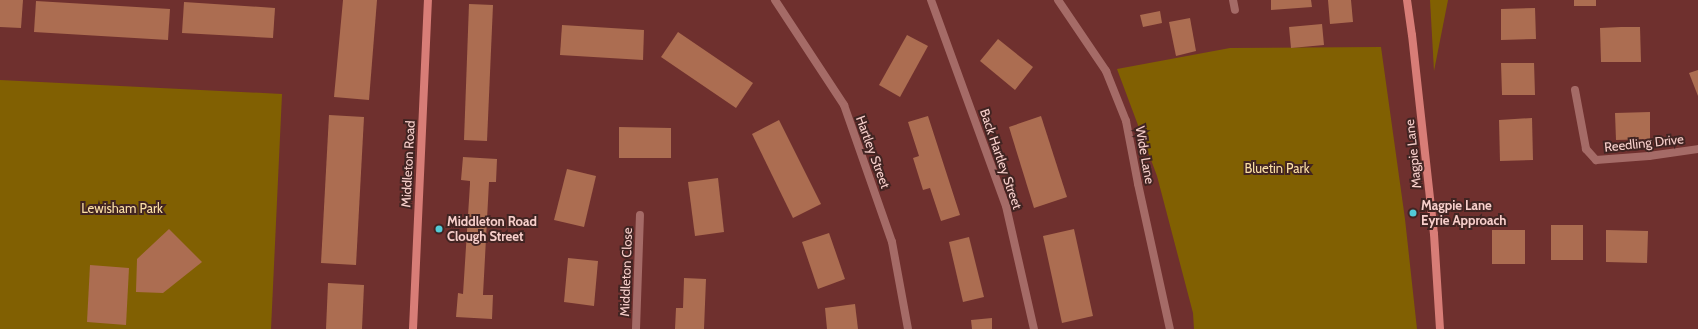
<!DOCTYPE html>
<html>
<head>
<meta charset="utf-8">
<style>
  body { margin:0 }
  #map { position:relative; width:1698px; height:329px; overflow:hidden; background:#6f302e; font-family:Cabin,sans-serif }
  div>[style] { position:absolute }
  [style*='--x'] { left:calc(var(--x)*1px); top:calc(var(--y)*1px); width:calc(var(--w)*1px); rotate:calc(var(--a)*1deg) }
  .green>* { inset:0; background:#816002 }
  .building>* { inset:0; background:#ac6d51 }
  .street>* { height:8px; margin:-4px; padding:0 4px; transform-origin:4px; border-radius:4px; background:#a56b67 }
  .secondary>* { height:8px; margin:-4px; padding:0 4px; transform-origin:4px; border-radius:4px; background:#d87d77 }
  .dots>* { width:11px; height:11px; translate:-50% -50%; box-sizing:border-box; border:2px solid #412422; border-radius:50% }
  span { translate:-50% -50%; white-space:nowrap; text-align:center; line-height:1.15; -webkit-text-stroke:4px #412422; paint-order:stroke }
  .street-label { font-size:13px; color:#f7cfcb }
  .park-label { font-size:13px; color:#fbdfa6 }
  .poi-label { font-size:13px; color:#f7cfcb; font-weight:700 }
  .left { translate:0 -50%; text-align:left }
</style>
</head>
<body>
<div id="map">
  <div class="green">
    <i style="clip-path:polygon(1430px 0,1448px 0,1434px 71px)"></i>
    <i style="clip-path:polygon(1381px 47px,1405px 219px,1417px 329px,1194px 329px,1193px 313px,1157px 176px,1117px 69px,1230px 48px)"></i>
    <i style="clip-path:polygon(0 80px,282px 94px,271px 329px,0 329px)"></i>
  </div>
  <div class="building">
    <i style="clip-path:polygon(0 0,23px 0,21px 28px,0 27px)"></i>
    <i style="clip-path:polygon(343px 0,377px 0,369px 100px,334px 97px)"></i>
    <i style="clip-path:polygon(1271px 0,1311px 0,1312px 7px,1271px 10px)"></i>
    <i style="clip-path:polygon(1328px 0,1351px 0,1353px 22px,1330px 24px)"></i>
    <i style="clip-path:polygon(1574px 0,1596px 0,1596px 6px,1574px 6px)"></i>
    <i style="clip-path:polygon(36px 1px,170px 9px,168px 40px,34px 32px)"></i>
    <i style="clip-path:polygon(184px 2px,275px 8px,273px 38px,182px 33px)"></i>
    <i style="clip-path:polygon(469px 4px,493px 5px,487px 141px,464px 140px)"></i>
    <i style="clip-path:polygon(1535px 8px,1536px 39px,1501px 40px,1501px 9px)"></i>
    <i style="clip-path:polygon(1160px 11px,1162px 23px,1143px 27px,1140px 15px)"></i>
    <i style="clip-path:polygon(1190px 18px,1196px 51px,1176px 56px,1169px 22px)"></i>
    <i style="clip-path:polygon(1322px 24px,1324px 45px,1291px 48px,1289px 27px)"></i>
    <i style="clip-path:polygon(562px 25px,644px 30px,643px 60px,560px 55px)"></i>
    <i style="clip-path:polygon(1621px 27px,1640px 27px,1641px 62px,1601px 62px,1600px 28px)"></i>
    <i style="clip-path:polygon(678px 32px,753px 83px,736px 108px,661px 57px)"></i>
    <i style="clip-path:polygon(907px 35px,928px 46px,900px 97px,879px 85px)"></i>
    <i style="clip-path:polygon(998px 39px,1033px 67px,1015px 90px,980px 61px)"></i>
    <i style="clip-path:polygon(1501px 63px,1534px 63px,1535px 95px,1502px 95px)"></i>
    <i style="clip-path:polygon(1698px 70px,1698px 96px,1689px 73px)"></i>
    <i style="clip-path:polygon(1650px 112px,1650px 139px,1616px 140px,1615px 113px)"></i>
    <i style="clip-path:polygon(329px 115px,364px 117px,356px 265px,321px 263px)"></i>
    <i style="clip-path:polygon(928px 116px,960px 215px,941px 221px,930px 188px,923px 190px,913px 158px,919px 156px,908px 122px)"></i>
    <i style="clip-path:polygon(1041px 116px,1067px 197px,1034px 208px,1009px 127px)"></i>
    <i style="clip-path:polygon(1532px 118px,1533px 160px,1500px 161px,1499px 120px)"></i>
    <i style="clip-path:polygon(779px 120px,821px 204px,793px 218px,752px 134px)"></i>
    <i style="clip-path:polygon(619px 127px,671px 128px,671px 158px,619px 158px)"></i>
    <i style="clip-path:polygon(463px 157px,497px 159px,496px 182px,489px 182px,483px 295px,493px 295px,492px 319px,456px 317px,458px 293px,463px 294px,470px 184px,470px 181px,461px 180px)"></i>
    <i style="clip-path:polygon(567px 169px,596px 176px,584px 227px,554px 220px)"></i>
    <i style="clip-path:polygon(718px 178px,724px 232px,695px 236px,688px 182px)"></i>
    <i style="clip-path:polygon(1551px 225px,1583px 225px,1583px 260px,1551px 260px)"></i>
    <i style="clip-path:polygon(169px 229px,202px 262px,163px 293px,136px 292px,137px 259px)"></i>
    <i style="clip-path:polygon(1074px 229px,1093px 316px,1062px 323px,1043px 236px)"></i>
    <i style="clip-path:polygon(1492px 230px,1525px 230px,1525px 264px,1492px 264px)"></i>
    <i style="clip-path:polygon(1606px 230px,1648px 231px,1647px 263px,1606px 262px)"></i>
    <i style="clip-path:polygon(829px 233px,845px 279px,818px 289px,802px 242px)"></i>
    <i style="clip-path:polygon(969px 237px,984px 297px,963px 302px,949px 242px)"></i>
    <i style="clip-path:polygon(568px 258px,598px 261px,594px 306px,564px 302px)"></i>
    <i style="clip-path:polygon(90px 265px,129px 268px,126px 325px,87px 322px)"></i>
    <i style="clip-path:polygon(684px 278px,706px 279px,704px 329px,675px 329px,676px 308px,683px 308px)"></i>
    <i style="clip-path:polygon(328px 283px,364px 285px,362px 329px,326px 329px)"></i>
    <i style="clip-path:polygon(855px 304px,858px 329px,827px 329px,825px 308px)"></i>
    <i style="clip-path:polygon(992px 318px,992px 329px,972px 329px,971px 320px)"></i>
  </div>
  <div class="street">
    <i style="--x:775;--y:0;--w:126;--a:56.7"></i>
    <i style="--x:844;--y:105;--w:145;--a:70.7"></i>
    <i style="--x:892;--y:242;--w:88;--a:79.6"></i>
    <i style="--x:931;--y:0;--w:219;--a:70"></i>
    <i style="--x:1006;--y:206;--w:126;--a:77.2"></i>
    <i style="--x:1058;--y:0;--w:86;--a:55.9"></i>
    <i style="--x:1106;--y:71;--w:54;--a:68.2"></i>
    <i style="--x:1126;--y:121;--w:64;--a:79.2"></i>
    <i style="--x:1138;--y:184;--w:148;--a:77.6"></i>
    <i style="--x:1233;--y:0;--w:10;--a:79"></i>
    <i style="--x:1575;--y:90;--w:60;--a:79.4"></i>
    <i style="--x:1586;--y:149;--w:15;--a:48"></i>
    <i style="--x:1596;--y:160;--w:53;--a:-4.3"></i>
    <i style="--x:1649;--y:156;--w:49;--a:-8.1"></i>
    <i style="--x:636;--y:329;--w:114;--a:-88"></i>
  </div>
  <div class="secondary">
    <i style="--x:1407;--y:0;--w:35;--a:82"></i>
    <i style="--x:1412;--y:35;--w:200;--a:83.7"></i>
    <i style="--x:1434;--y:234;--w:95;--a:86.4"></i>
    <i style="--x:413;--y:329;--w:329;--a:-87.4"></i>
  </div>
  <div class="dots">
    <i style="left:1413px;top:213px;background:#52cbd7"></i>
    <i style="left:439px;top:229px;background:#52cbd7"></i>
  </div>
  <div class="street-label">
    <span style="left:1644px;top:143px;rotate:-6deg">Reedling Drive</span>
    <span style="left:873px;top:152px;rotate:70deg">Hartley Street</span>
    <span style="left:1413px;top:154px;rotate:-96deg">Magpie Lane</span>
    <span style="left:1145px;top:155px;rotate:80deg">Wide Lane</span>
    <span style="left:1001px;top:159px;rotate:71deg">Back Hartley Street</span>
    <span style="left:408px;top:164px;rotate:-87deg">Middleton Road</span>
    <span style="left:626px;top:272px;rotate:-88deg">Middleton Close</span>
  </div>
  <div class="park-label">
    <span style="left:1277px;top:168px">Bluetin Park</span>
    <span style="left:122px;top:208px">Lewisham Park</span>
  </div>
  <div class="poi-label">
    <span class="left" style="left:1421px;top:213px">Magpie Lane<br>Eyrie Approach</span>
    <span class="left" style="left:447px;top:229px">Middleton Road<br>Clough Street</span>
  </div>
</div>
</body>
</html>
